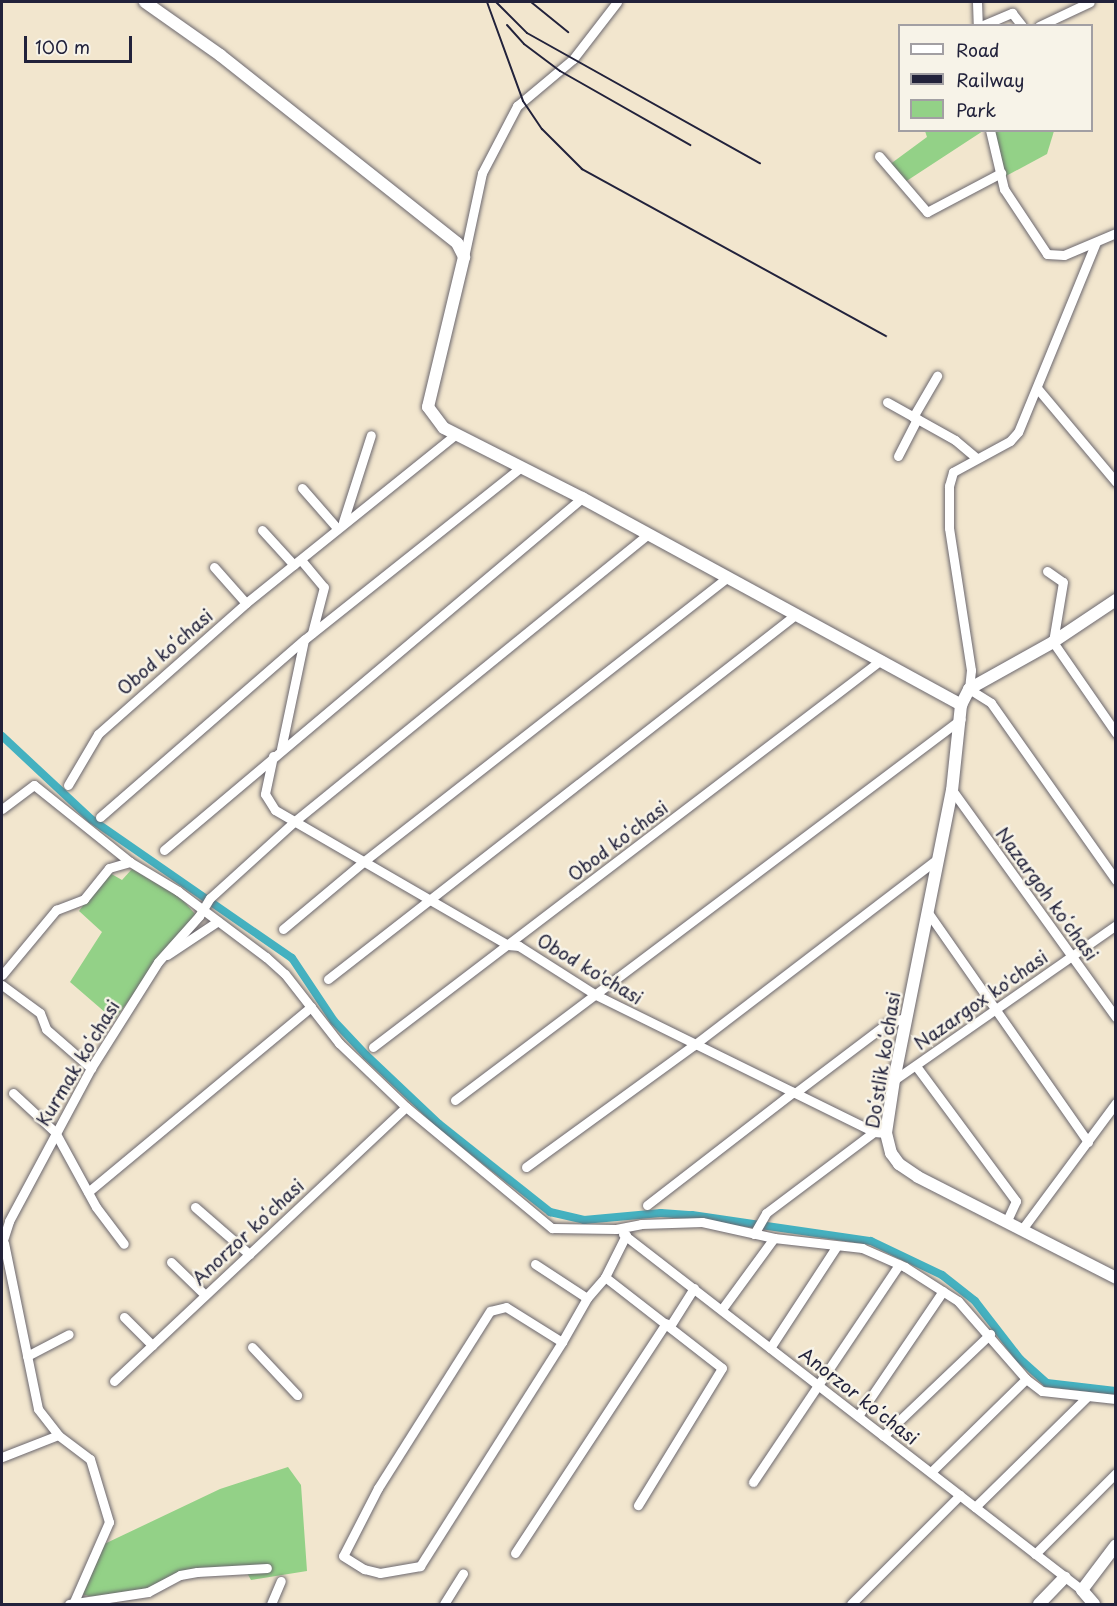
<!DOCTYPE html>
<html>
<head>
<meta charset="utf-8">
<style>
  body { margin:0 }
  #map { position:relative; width:1117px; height:1606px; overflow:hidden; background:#f2e6ce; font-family:"Playpen Sans",sans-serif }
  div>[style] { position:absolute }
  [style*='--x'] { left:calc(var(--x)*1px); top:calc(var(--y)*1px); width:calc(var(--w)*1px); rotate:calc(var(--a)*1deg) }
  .green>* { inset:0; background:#93d187 }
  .canal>* { height:8px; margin:-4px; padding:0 4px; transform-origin:4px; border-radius:4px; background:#44b1c0 }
  .roads { filter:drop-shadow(0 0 2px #6b676e) drop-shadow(0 0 2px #6b676e) }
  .street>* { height:9px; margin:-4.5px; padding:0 4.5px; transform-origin:4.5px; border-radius:4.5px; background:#fff }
  .secondary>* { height:12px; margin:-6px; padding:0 6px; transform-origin:6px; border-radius:6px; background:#fff }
  .rail>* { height:2px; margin:-1px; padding:0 1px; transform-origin:1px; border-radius:1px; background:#22223b }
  span { translate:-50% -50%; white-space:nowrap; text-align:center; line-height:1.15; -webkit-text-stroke:5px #f7f3e8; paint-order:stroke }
  .street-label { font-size:18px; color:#22223b }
  .frame { position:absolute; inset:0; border:3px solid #22223b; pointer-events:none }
  .legend { position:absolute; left:898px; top:24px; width:195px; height:108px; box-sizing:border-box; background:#f7f3e8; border:2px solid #a29fa3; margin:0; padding:8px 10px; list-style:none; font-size:18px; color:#22223b }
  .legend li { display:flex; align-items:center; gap:12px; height:30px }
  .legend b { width:30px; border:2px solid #a29fa3 }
  .scale { position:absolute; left:24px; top:36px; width:108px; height:27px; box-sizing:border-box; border:3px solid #22223b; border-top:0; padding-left:8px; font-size:18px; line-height:21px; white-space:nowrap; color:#22223b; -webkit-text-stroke:4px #f7f3e8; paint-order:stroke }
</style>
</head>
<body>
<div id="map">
  <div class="green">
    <i style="clip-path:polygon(925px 131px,983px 131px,905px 182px,889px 165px,927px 137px)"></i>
    <i style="clip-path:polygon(994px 131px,1054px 131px,1047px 154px,1006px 176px)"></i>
    <i style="clip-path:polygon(132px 869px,181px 898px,195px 914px,114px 1020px,70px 982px,102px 932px,79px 911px,108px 872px,122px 880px)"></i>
    <i style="clip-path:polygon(288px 1467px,301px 1485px,307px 1571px,251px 1580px,247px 1573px,182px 1578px,157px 1591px,97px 1604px,96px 1598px,78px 1593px,98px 1547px,220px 1489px)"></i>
  </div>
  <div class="canal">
    <i style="--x:2;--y:736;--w:122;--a:43"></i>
    <i style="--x:91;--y:819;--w:244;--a:34.7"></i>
    <i style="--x:292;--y:958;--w:76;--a:56.3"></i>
    <i style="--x:334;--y:1021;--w:47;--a:46.7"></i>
    <i style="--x:366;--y:1055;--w:100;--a:43.4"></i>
    <i style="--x:439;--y:1124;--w:142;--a:38.4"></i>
    <i style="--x:550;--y:1212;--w:35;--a:13"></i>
    <i style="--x:584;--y:1220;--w:77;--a:-5.2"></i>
    <i style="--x:661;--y:1213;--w:31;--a:4"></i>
    <i style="--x:692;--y:1215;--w:181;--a:8.3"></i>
    <i style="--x:871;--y:1241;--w:79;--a:25.6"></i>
    <i style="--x:942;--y:1275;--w:42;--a:38.2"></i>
    <i style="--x:975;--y:1301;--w:73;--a:52.2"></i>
    <i style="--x:1020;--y:1359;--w:36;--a:42"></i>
    <i style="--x:1047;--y:1383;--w:69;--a:6.6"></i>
  </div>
  <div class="roads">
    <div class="street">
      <i style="--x:977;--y:2;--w:24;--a:88"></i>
      <i style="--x:981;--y:26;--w:34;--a:-23"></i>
      <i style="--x:1012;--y:13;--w:16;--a:52"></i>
      <i style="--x:1039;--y:26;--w:56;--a:-25.2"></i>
      <i style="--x:990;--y:130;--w:61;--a:76.7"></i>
      <i style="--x:1004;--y:189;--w:78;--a:56.5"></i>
      <i style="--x:1047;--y:254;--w:17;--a:3"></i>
      <i style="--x:1064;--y:255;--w:56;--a:-22.9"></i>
      <i style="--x:879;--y:156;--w:74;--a:49.4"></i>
      <i style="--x:927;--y:212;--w:84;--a:-27.8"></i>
      <i style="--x:1096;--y:242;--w:205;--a:112.3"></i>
      <i style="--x:1018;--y:432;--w:12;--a:132"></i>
      <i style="--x:1010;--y:441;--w:65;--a:151.5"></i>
      <i style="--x:953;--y:472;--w:15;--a:106"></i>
      <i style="--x:949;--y:486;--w:42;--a:90"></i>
      <i style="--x:949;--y:528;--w:144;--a:81.2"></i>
      <i style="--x:971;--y:670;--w:19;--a:96"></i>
      <i style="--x:969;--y:689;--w:26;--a:32"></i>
      <i style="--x:991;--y:703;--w:217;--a:54.8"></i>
      <i style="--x:464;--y:257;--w:86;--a:-77.9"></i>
      <i style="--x:482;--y:173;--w:76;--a:-62.4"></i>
      <i style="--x:517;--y:106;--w:73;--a:-40"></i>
      <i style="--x:573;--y:59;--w:72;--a:-52.3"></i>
      <i style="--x:1037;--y:388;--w:123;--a:50"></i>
      <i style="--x:887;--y:402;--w:78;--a:29.2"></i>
      <i style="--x:955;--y:440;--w:26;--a:40"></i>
      <i style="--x:913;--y:417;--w:48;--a:-59.7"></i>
      <i style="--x:898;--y:456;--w:42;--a:-62.8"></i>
      <i style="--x:302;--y:488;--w:53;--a:48.8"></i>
      <i style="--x:343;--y:522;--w:91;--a:-72.2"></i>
      <i style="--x:262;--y:530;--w:47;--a:47.6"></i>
      <i style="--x:301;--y:560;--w:35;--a:50"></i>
      <i style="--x:324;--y:587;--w:48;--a:104.6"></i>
      <i style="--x:214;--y:567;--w:48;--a:48.4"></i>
      <i style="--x:1047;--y:571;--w:19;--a:35"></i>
      <i style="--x:1063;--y:582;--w:61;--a:99.5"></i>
      <i style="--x:1053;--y:642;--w:111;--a:55.3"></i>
      <i style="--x:281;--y:749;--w:111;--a:-78.1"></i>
      <i style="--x:273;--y:756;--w:39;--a:102"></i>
      <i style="--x:265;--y:794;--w:19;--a:58"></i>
      <i style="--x:275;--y:810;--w:269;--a:30.1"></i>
      <i style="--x:508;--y:945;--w:11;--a:5"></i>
      <i style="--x:519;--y:946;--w:91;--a:32.5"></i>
      <i style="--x:596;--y:995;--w:310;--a:26.2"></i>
      <i style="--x:874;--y:1132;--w:12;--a:5"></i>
      <i style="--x:68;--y:785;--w:59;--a:-59.5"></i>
      <i style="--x:98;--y:734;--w:198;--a:-41.5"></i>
      <i style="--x:246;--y:603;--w:268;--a:-38.8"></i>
      <i style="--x:952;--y:790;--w:280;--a:54.2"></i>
      <i style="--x:2;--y:809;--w:40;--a:-37"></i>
      <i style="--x:34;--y:785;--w:123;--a:38.7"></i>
      <i style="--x:130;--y:862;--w:56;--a:31.1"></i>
      <i style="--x:178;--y:891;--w:110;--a:36.9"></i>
      <i style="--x:266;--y:957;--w:25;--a:42"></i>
      <i style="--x:285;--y:974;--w:88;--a:52"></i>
      <i style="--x:339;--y:1043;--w:93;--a:43.7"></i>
      <i style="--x:406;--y:1107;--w:190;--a:39.7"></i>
      <i style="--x:552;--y:1228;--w:64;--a:0.9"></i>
      <i style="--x:616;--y:1229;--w:25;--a:-11"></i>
      <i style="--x:641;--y:1224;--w:61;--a:-1.9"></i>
      <i style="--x:702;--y:1222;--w:74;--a:12.5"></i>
      <i style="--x:774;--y:1238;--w:89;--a:6.5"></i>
      <i style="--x:862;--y:1248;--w:47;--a:23.8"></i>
      <i style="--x:905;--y:1267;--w:63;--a:32.7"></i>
      <i style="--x:958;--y:1301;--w:103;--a:48.9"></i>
      <i style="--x:1026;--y:1379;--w:20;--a:37"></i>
      <i style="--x:1042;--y:1391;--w:74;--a:6.2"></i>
      <i style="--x:100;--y:817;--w:271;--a:-41"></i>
      <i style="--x:305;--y:639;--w:273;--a:-38.5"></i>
      <i style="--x:164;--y:850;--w:546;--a:-40.1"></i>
      <i style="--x:929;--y:914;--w:278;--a:55.1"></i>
      <i style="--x:283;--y:929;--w:104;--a:-39.9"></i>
      <i style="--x:363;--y:862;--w:463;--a:-38"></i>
      <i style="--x:167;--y:955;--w:61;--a:-33.7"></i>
      <i style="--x:2;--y:975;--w:85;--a:-50.3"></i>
      <i style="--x:56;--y:910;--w:30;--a:-21"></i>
      <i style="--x:84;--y:899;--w:40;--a:-51"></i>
      <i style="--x:109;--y:868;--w:22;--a:-16"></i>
      <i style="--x:328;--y:979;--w:592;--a:-37.93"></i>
      <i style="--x:2;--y:985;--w:47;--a:36.4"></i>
      <i style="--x:40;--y:1013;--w:17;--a:69"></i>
      <i style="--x:46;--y:1029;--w:60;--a:40.9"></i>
      <i style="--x:373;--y:1047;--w:639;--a:-37.3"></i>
      <i style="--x:916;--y:1066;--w:168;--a:53.5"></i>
      <i style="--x:1016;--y:1201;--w:21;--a:115"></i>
      <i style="--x:894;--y:1080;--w:271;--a:-34.9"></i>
      <i style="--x:13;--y:1093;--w:57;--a:42.9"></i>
      <i style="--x:55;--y:1132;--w:85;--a:61.3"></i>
      <i style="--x:96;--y:1207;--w:46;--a:52.9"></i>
      <i style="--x:795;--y:1093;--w:118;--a:-37.1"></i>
      <i style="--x:889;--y:1022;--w:18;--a:-13"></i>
      <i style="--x:455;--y:1100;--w:633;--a:-36.98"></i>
      <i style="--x:526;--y:1167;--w:208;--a:-36"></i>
      <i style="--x:694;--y:1045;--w:306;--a:-37.4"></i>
      <i style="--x:88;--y:1192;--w:290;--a:-39.7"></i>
      <i style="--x:647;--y:1205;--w:185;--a:-37.7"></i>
      <i style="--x:195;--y:1207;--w:72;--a:41"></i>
      <i style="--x:1023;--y:1228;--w:156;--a:-53.4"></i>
      <i style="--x:623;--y:1234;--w:581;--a:37.8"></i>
      <i style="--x:754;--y:1234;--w:24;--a:-60"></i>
      <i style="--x:766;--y:1213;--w:135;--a:-36.9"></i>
      <i style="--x:2;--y:1243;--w:23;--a:-72"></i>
      <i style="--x:9;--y:1221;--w:174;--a:-61.8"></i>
      <i style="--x:91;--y:1068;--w:125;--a:-57.7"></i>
      <i style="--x:158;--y:962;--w:62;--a:-48.3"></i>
      <i style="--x:199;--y:916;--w:21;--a:-59"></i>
      <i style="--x:210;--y:898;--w:115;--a:-42.2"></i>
      <i style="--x:295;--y:821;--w:455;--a:-39.1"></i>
      <i style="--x:4;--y:1243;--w:169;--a:78.4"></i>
      <i style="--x:38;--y:1409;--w:33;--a:52"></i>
      <i style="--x:58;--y:1435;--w:40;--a:37"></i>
      <i style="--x:90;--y:1459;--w:66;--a:73.2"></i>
      <i style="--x:109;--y:1522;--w:90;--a:113.7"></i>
      <i style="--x:171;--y:1262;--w:47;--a:44.1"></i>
      <i style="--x:535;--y:1264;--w:62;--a:33.2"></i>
      <i style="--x:605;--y:1277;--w:148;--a:37.9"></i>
      <i style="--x:722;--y:1368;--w:161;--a:121.5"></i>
      <i style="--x:722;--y:1309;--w:88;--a:-53.8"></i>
      <i style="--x:124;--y:1317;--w:40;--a:45"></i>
      <i style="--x:670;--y:1326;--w:45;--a:-57.7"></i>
      <i style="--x:562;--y:1342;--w:66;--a:-148"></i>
      <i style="--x:506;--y:1307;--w:16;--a:166"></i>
      <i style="--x:490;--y:1311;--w:209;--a:122.3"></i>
      <i style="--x:378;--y:1488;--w:76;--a:117.2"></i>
      <i style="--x:343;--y:1556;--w:25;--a:32"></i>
      <i style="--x:364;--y:1569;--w:16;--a:14"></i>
      <i style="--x:380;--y:1573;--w:41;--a:-9.9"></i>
      <i style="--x:420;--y:1566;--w:265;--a:-57.6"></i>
      <i style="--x:562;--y:1342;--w:51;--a:-60.4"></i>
      <i style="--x:587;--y:1298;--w:28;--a:-49"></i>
      <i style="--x:605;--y:1277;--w:47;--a:-63.4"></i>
      <i style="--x:252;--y:1347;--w:66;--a:46.8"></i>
      <i style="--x:770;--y:1348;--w:121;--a:-56.8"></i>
      <i style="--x:27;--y:1356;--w:47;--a:-27.6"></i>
      <i style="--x:114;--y:1381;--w:400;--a:-43.2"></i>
      <i style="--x:858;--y:1416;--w:151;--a:-55.8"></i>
      <i style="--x:883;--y:1436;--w:148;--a:-43.6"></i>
      <i style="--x:2;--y:1457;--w:60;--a:-21.4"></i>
      <i style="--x:931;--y:1472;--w:133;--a:-44.4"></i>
      <i style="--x:753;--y:1482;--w:262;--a:-56.1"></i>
      <i style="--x:975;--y:1507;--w:156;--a:-44.5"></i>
      <i style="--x:515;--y:1553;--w:275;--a:-56.7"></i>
      <i style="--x:1035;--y:1554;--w:115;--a:-45"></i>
      <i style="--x:69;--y:1604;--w:80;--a:-8.6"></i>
      <i style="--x:148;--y:1592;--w:36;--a:-28"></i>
      <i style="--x:180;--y:1575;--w:17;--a:-10"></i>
      <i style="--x:197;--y:1572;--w:70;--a:-3.3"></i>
      <i style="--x:271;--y:1604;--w:25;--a:-67"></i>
      <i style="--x:444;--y:1604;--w:36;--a:-58"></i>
      <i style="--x:851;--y:1604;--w:154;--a:-45"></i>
    </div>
    <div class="secondary">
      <i style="--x:145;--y:2;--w:92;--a:35.2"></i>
      <i style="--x:220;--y:55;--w:303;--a:38.4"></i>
      <i style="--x:457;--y:243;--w:16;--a:63"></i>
      <i style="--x:464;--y:257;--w:154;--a:103.5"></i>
      <i style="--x:428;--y:407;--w:26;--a:53"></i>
      <i style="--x:444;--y:428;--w:155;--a:26.9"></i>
      <i style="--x:582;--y:498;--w:432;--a:28.6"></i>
      <i style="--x:961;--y:705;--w:85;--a:96"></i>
      <i style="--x:952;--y:790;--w:296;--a:101.3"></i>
      <i style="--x:894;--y:1080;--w:54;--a:98.6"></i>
      <i style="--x:886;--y:1133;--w:21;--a:76"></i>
      <i style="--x:891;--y:1153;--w:14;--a:54"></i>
      <i style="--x:899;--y:1164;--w:23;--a:34"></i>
      <i style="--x:918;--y:1177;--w:222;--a:27"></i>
      <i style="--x:961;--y:705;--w:18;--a:-63"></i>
      <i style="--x:969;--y:689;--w:96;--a:-29.2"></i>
      <i style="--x:1053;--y:642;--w:76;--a:-33.7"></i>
      <i style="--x:1039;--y:1604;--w:37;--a:-46"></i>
      <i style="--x:1094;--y:1604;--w:18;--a:-131"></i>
      <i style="--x:1082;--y:1590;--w:56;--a:-52.9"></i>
    </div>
  </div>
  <div class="rail">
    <i style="--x:487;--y:2;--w:105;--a:70"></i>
    <i style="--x:523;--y:101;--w:34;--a:56"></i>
    <i style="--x:542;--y:129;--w:57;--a:45"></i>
    <i style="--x:582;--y:169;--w:347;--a:28.8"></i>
    <i style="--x:496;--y:2;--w:44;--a:45"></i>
    <i style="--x:527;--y:33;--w:267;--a:29.2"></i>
    <i style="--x:531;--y:2;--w:48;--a:39"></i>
    <i style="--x:507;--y:25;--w:25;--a:48"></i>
    <i style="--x:524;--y:44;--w:45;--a:36.9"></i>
    <i style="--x:560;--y:71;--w:150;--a:29.6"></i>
  </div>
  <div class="street-label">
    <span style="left:165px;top:652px;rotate:-41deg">Obod koʻchasi</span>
    <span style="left:618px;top:841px;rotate:-37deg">Obod koʻchasi</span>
    <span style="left:1047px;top:894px;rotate:54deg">Nazargoh koʻchasi</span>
    <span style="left:590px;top:969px;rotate:31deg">Obod ko'chasi</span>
    <span style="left:981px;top:1000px;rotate:-35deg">Nazargox ko'chasi</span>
    <span style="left:883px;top:1060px;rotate:-81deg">Doʻstlik koʻchasi</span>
    <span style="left:78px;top:1063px;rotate:-59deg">Kurmak koʻchasi</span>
    <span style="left:248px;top:1232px;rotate:-43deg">Anorzor koʻchasi</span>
    <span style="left:859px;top:1396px;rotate:38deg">Anorzor koʻchasi</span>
  </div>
  <div class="frame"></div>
  <ul class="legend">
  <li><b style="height:8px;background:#fff"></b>Road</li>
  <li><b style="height:8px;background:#22223b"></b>Railway</li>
  <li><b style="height:16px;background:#93d187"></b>Park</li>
  </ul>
  <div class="scale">100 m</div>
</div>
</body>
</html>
